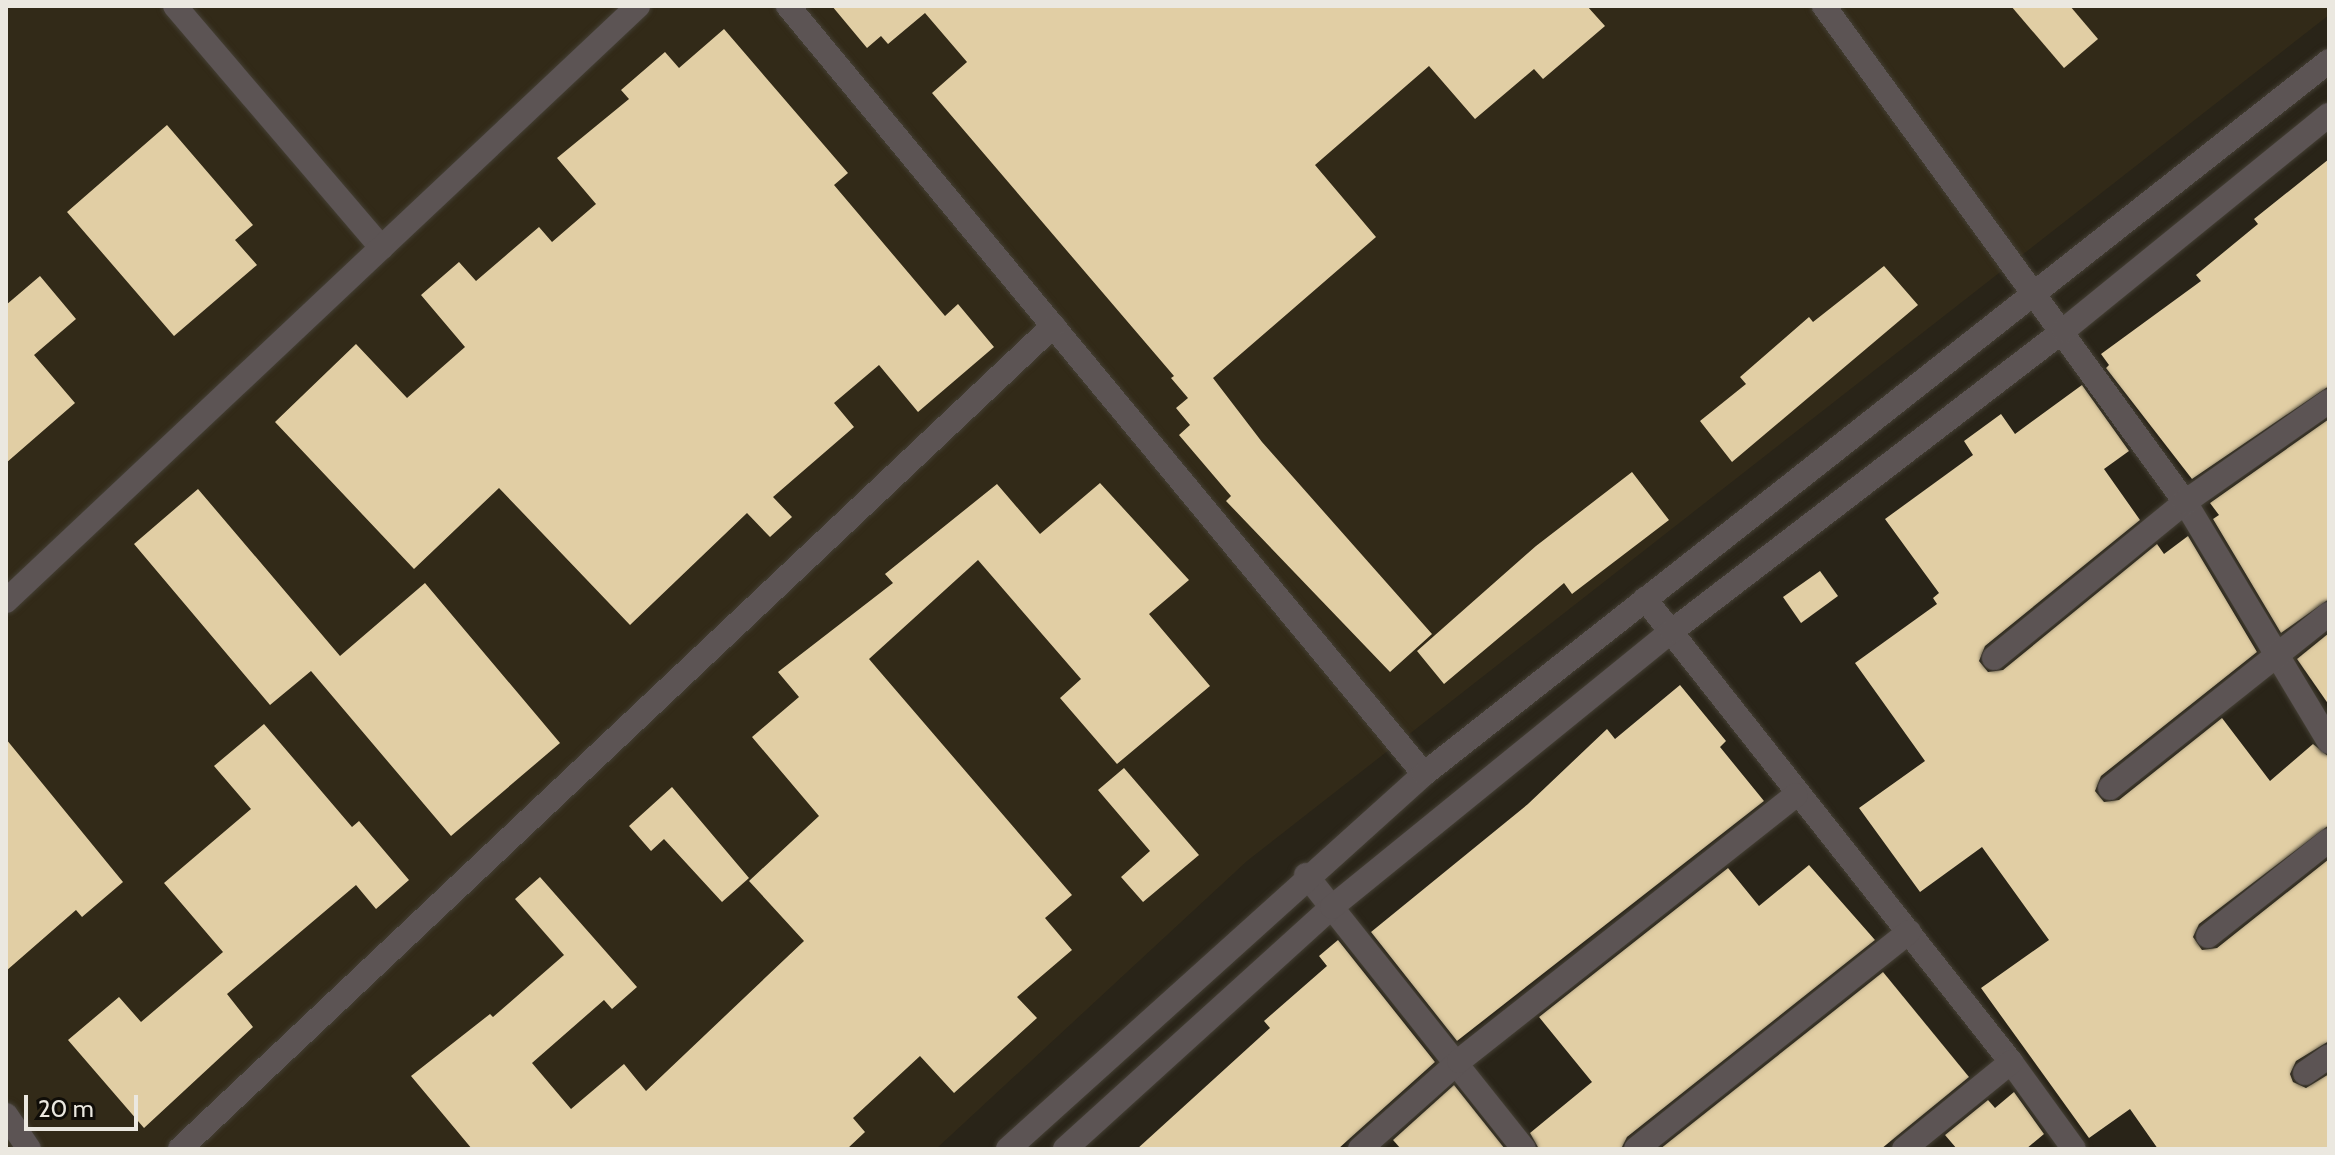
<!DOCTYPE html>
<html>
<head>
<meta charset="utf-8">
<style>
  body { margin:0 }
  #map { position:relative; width:2335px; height:1155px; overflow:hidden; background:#292418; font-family:Cabin,sans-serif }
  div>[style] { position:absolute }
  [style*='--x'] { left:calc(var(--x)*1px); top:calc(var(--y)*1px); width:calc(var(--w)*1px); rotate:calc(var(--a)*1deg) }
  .built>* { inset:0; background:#322a18 }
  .building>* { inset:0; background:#e1cea4 }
  .roads { filter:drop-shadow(0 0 2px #443f34) drop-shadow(0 0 2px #443f34) }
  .minor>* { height:24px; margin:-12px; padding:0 12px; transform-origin:12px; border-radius:12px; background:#5c5454 }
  span { translate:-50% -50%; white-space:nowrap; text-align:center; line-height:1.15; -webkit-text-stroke:8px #100d08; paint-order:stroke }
  .frame { position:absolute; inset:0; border:8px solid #ebe8e0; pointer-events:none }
  .scale { position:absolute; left:24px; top:1095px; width:114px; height:36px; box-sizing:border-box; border:4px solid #ebe8e0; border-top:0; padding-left:10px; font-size:24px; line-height:28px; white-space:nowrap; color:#ebe8e0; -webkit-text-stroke:6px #100d08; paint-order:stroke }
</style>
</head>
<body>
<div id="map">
  <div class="built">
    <i style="clip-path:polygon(6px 6px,2329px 6px,2329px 15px,1247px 861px,936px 1149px,6px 1149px)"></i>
  </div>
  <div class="building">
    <i style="clip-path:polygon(832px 6px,1587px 6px,1605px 26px,1543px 79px,1534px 69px,1475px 119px,1429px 66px,1315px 165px,1376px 237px,1213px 378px,1262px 442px,1432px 634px,1390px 672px,1226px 501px,1231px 496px,1179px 435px,1190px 425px,1176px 408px,1188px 398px,1171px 378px,1174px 376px,932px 93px,967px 62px,925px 13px,888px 44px,881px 36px,867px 48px)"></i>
    <i style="clip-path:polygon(2011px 6px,2070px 6px,2098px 39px,2064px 68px)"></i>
    <i style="clip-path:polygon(724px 29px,848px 173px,834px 185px,945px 316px,958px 304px,994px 347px,918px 412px,879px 365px,834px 403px,854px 427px,773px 497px,792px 517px,770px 537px,747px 513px,630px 625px,499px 488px,414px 569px,275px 422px,356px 344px,407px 398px,465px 347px,421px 295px,459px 262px,476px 281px,539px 227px,552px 242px,596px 204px,557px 158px,629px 99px,621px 90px,665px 52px,679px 68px)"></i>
    <i style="clip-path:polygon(167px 125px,253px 225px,235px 240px,257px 265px,174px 336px,67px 212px)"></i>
    <i style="clip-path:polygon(2329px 159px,2329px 386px,2192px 479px,2106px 368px,2109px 365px,2101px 354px,2201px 281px,2196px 275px,2258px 224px,2254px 219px)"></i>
    <i style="clip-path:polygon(1884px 266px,1918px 305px,1732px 462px,1700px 421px,1746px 384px,1740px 377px,1809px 317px,1813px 322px)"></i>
    <i style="clip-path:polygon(40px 276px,76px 319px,34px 355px,75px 403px,6px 463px,6px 305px)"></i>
    <i style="clip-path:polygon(2082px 385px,2129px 451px,2104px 469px,2140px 520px,1985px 646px,1979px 661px,1988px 672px,2003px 670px,2157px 544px,2164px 554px,2188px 536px,2257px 652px,2101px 776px,2095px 791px,2104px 802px,2119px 800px,2222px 718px,2270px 781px,2313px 744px,2329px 757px,2329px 825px,2199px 924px,2193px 937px,2202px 950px,2217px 948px,2329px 859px,2329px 1041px,2296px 1061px,2290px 1074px,2293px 1082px,2306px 1088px,2329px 1074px,2329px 1149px,2158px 1149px,2130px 1109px,2089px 1138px,1981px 988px,2049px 940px,1982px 847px,1920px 892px,1859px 808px,1925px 761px,1855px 663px,1937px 604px,1933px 598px,1939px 593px,1885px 519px,1973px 455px,1964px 441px,2001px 414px,2015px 434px)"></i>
    <i style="clip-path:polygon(2329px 419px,2329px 599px,2281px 633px,2213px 519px,2219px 515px,2210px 503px)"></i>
    <i style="clip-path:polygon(1632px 472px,1669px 520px,1572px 594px,1564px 583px,1444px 684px,1417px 651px,1536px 546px)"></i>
    <i style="clip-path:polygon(1100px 483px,1189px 580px,1149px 614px,1210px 686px,1117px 764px,1060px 698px,1081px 679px,978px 560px,869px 659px,1072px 895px,1045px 918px,1072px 950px,1017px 997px,1037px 1018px,954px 1093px,920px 1056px,853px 1118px,865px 1132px,847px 1149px,472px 1149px,411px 1076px,490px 1014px,493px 1017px,564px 955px,515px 899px,540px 877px,637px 987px,612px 1009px,604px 1000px,532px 1063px,571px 1109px,624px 1064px,646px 1091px,804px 941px,749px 881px,819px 816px,752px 737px,799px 697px,778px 672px,893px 583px,885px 574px,997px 484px,1040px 534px)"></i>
    <i style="clip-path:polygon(198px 489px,340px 656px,425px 583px,560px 743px,451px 836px,311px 671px,270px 705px,134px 544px)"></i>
    <i style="clip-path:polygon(1820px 571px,1838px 596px,1801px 623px,1783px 597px)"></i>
    <i style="clip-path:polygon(2329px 633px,2329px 705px,2297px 659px)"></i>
    <i style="clip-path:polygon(1680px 685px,1726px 741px,1720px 747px,1764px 801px,1457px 1041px,1371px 932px,1528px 804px,1607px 729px,1615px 739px)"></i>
    <i style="clip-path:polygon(264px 724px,352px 827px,359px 821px,409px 880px,376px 909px,356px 885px,227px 994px,253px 1027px,144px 1128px,68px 1040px,119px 997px,141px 1022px,223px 952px,164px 883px,251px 809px,214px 766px)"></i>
    <i style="clip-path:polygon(6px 739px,123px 882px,82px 917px,76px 910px,6px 971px)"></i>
    <i style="clip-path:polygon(1124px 768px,1199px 855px,1143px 902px,1121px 877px,1150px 851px,1098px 790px)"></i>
    <i style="clip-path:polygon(672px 787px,749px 878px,722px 902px,664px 839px,651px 851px,629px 826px)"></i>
    <i style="clip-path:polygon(1809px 865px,1875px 940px,1627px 1137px,1621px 1149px,1539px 1149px,1530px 1133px,1592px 1082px,1539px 1017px,1728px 868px,1759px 906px)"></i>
    <i style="clip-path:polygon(1338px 940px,1435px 1062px,1338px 1149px,1137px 1149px,1270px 1028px,1264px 1021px,1327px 966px,1319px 956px)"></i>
    <i style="clip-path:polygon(1883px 972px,1969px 1077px,1881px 1149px,1660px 1149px)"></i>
    <i style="clip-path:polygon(1454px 1085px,1505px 1149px,1401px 1149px,1393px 1140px)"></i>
    <i style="clip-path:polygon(2014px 1092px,2044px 1134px,2026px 1149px,1957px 1149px,1945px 1135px,1988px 1100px,1995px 1108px)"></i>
  </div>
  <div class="roads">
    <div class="minor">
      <i style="--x:175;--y:6;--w:318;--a:49.5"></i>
      <i style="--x:788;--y:6;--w:997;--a:50.37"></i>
      <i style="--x:1824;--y:6;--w:613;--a:53.95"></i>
      <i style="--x:2185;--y:502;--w:280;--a:59"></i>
      <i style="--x:1645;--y:599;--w:590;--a:51.67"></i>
      <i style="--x:2011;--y:1062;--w:107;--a:54.1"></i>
      <i style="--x:6;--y:601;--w:868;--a:-43.27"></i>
      <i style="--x:1994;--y:658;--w:247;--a:-39.2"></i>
      <i style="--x:2185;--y:502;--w:176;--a:-35"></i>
      <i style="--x:2110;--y:788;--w:280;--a:-38.5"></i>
      <i style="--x:1306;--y:875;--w:350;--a:51.5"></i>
      <i style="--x:2208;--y:936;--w:154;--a:-38.4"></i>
      <i style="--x:2305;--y:1073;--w:29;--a:-35"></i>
      <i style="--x:6;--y:1115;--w:41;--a:55.9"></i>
      <i style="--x:180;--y:1149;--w:1200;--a:-43.31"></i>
      <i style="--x:1008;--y:1149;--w:560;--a:-42.03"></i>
      <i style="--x:1424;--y:774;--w:1152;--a:-38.23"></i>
      <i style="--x:1065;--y:1149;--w:360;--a:-42.2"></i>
      <i style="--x:1332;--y:907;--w:438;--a:-39.1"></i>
      <i style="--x:1672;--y:631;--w:494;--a:-37.5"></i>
      <i style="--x:2064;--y:330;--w:341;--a:-39.1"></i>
      <i style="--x:1360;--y:1149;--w:132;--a:-41.6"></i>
      <i style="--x:1459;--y:1061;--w:429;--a:-38.3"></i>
      <i style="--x:1636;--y:1149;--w:349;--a:-38.5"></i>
      <i style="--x:1904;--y:1149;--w:138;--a:-39.1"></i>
    </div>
  </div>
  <div class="frame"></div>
  <div class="scale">20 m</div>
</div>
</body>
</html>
